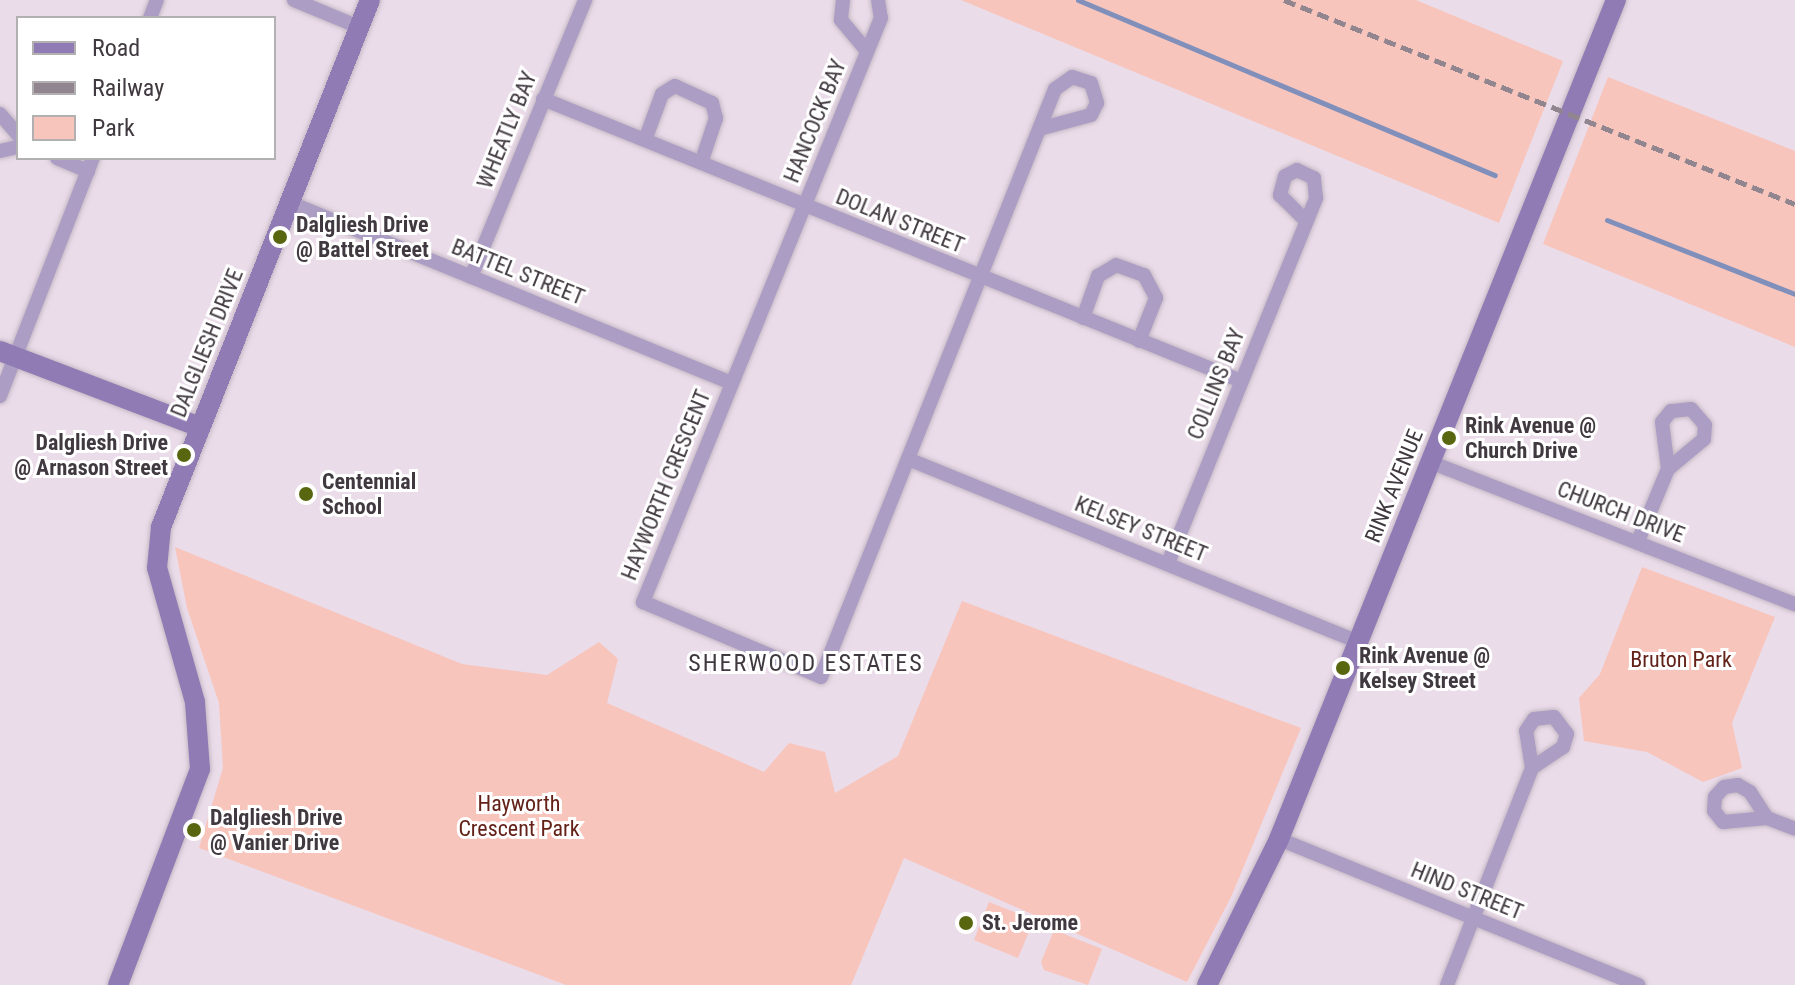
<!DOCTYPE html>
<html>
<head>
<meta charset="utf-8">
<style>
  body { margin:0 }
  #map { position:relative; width:1795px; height:985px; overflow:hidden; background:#ebdce9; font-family:"Roboto Condensed",sans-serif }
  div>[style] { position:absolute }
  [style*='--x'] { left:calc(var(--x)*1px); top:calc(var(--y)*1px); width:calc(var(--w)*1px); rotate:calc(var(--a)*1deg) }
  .green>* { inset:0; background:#f7c5bc }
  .stream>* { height:5px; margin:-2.5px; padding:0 2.5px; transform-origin:2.5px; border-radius:2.5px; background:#818fbb }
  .roads { filter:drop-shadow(0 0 2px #c5b8c4) drop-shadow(0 0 2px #c5b8c4) }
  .street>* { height:14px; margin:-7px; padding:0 7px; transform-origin:7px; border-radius:7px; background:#ab9dc4 }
  .secondary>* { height:20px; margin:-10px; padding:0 10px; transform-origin:10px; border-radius:10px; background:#907bb4 }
  .rail>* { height:5px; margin-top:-2.5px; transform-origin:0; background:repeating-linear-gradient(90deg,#91868f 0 12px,transparent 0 18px) }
  .dots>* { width:22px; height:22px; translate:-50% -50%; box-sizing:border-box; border:4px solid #fff; border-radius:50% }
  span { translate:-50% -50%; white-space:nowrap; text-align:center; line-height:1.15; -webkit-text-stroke:6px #fff; paint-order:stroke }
  .street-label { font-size:22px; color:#40393f }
  .poi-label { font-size:22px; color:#40393f; font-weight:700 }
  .left { translate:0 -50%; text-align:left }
  .right { translate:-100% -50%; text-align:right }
  .park-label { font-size:22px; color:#632118 }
  .neighbourhood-label { font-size:24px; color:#40393f; letter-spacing:2px }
  .legend { position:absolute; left:16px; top:16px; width:260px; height:144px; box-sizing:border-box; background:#fff; border:2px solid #b3b0b2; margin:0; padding:10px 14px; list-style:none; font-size:24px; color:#40393f }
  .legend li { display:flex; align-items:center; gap:16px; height:40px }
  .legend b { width:40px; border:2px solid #b3b0b2 }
</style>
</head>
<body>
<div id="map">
  <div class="green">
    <i style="clip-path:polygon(961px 0,1416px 0,1563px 61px,1499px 223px)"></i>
    <i style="clip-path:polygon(1608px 77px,1795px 151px,1795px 347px,1543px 244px)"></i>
    <i style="clip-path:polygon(175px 547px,462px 664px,547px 675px,599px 642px,618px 659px,607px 703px,764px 772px,789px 743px,825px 752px,835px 793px,898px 756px,962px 601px,1301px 728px,1232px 895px,1187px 982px,904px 858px,851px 985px,566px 985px,199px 848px,223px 768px,219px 703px,187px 608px)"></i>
    <i style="clip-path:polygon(1642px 567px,1775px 617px,1732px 723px,1742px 768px,1703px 782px,1647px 752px,1584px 741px,1579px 698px,1600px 674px)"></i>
    <i style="clip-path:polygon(989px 902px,1034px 920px,1018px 958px,974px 940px)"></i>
    <i style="clip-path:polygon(1054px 930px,1102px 949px,1088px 985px,1044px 970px,1041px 962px)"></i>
  </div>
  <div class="stream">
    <i style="--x:1078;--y:0;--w:452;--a:22.8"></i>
    <i style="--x:1607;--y:220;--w:202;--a:21.5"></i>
  </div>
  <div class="roads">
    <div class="street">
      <i style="--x:294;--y:0;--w:70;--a:22.6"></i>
      <i style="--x:843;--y:0;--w:20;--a:96"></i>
      <i style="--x:841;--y:20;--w:40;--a:50"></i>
      <i style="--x:878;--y:0;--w:18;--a:81"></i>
      <i style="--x:881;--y:18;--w:631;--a:112.17"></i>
      <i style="--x:643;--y:602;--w:193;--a:22.8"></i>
      <i style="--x:821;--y:677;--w:633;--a:-68.3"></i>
      <i style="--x:1055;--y:89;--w:21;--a:-35"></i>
      <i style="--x:1072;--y:77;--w:20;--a:18"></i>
      <i style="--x:1091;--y:83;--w:21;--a:73"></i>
      <i style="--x:1097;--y:103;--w:13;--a:117"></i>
      <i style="--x:1091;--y:115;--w:50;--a:164.8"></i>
      <i style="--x:150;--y:18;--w:19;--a:-69"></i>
      <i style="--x:543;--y:99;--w:753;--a:22"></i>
      <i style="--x:0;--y:114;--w:28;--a:49"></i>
      <i style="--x:645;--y:140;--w:49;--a:-69.7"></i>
      <i style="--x:662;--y:94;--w:15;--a:-32"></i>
      <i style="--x:675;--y:86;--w:41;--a:24.7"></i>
      <i style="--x:712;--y:103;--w:16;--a:75"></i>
      <i style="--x:716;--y:118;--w:47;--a:108.4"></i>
      <i style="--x:0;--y:151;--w:18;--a:-13"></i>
      <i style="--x:57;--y:158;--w:34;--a:23"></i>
      <i style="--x:288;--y:202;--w:479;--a:22.2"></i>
      <i style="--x:471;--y:277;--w:300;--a:-67.6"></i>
      <i style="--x:1083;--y:318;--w:45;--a:-70.3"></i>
      <i style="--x:1098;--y:276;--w:21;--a:-31"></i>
      <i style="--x:1116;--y:265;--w:30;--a:20"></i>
      <i style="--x:1144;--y:275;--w:26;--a:62"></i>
      <i style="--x:1156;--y:298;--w:46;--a:111.6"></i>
      <i style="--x:0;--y:396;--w:256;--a:-68.7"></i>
      <i style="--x:908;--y:459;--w:486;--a:22.1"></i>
      <i style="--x:1430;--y:462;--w:392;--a:21.3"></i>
      <i style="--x:1638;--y:541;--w:78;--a:-67.4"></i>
      <i style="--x:1668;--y:469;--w:47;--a:-39.8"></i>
      <i style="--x:1704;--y:439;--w:14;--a:-86"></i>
      <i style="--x:1705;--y:425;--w:21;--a:-131"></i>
      <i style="--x:1691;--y:409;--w:20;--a:174"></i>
      <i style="--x:1671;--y:411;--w:14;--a:129"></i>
      <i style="--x:1662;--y:422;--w:47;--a:82.7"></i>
      <i style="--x:1168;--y:563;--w:394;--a:-67.9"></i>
      <i style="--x:1316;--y:198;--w:20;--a:-96"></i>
      <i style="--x:1314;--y:178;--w:19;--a:-155"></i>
      <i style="--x:1297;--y:170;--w:13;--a:153"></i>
      <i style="--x:1285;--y:176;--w:20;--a:105"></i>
      <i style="--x:1280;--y:195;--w:37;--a:45"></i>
      <i style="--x:1767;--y:818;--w:44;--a:174.8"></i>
      <i style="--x:1723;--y:822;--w:14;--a:-129"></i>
      <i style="--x:1714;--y:811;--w:14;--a:-86"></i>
      <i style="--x:1715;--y:797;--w:13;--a:-48"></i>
      <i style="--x:1724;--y:787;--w:14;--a:-8"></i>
      <i style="--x:1738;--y:785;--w:14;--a:30"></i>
      <i style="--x:1750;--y:792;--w:31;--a:57"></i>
      <i style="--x:1767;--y:818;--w:30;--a:21"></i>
      <i style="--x:1279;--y:839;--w:388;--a:22.1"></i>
      <i style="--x:1447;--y:985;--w:233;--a:-68.6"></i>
      <i style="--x:1532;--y:768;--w:37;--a:-99"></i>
      <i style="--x:1526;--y:731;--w:14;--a:-56"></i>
      <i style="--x:1534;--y:719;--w:20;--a:-6"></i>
      <i style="--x:1554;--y:717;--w:21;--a:53"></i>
      <i style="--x:1567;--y:734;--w:14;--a:107"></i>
      <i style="--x:1563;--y:747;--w:37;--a:146"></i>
    </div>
    <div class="secondary">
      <i style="--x:0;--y:351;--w:214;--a:20.8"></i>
      <i style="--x:118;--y:985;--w:231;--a:-69.2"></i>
      <i style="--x:200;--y:769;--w:67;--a:-94.3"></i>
      <i style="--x:195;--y:702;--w:139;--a:-105.8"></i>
      <i style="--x:157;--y:568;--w:41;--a:-84.4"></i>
      <i style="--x:161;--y:527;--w:567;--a:-68.37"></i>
      <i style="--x:1207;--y:985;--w:163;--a:-63.7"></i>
      <i style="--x:1279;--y:839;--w:904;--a:-68.12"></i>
    </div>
  </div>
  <div class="rail">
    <i style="--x:1284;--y:0;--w:550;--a:21.76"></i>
  </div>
  <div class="dots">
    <i style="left:280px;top:237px;background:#58670f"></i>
    <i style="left:1449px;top:438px;background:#58670f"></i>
    <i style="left:184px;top:455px;background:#58670f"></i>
    <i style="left:306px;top:494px;background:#58670f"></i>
    <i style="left:1343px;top:668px;background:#58670f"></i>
    <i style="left:194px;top:830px;background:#58670f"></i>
    <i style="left:966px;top:923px;background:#58670f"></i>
  </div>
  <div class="street-label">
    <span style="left:815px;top:121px;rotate:-68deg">HANCOCK BAY</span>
    <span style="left:507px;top:130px;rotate:-68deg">WHEATLY BAY</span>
    <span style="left:900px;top:221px;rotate:22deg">DOLAN STREET</span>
    <span style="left:518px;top:272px;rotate:22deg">BATTEL STREET</span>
    <span style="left:207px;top:343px;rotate:-68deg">DALGLIESH DRIVE</span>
    <span style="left:1216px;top:384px;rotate:-68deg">COLLINS BAY</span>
    <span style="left:666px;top:485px;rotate:-68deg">HAYWORTH CRESCENT</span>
    <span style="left:1394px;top:486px;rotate:-68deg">RINK AVENUE</span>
    <span style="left:1621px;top:512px;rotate:21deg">CHURCH DRIVE</span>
    <span style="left:1141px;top:529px;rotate:22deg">KELSEY STREET</span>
    <span style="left:1467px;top:891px;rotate:22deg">HIND STREET</span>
  </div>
  <div class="poi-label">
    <span class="left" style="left:296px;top:237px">Dalgliesh Drive<br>@ Battel Street</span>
    <span class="left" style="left:1465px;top:438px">Rink Avenue @<br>Church Drive</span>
    <span class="right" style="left:168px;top:455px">Dalgliesh Drive<br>@ Arnason Street</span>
    <span class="left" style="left:322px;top:494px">Centennial<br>School</span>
    <span class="left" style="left:1359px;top:668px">Rink Avenue @<br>Kelsey Street</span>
    <span class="left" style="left:210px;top:830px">Dalgliesh Drive<br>@ Vanier Drive</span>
    <span class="left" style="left:982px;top:923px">St. Jerome</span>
  </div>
  <div class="park-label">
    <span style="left:1681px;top:660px">Bruton Park</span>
    <span style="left:519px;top:816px">Hayworth<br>Crescent Park</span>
  </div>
  <div class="neighbourhood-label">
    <span style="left:806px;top:664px">SHERWOOD ESTATES</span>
  </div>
  <ul class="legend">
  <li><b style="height:10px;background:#907bb4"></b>Road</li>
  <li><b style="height:10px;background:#91868f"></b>Railway</li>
  <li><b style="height:22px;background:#f7c5bc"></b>Park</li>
  </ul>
</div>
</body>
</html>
